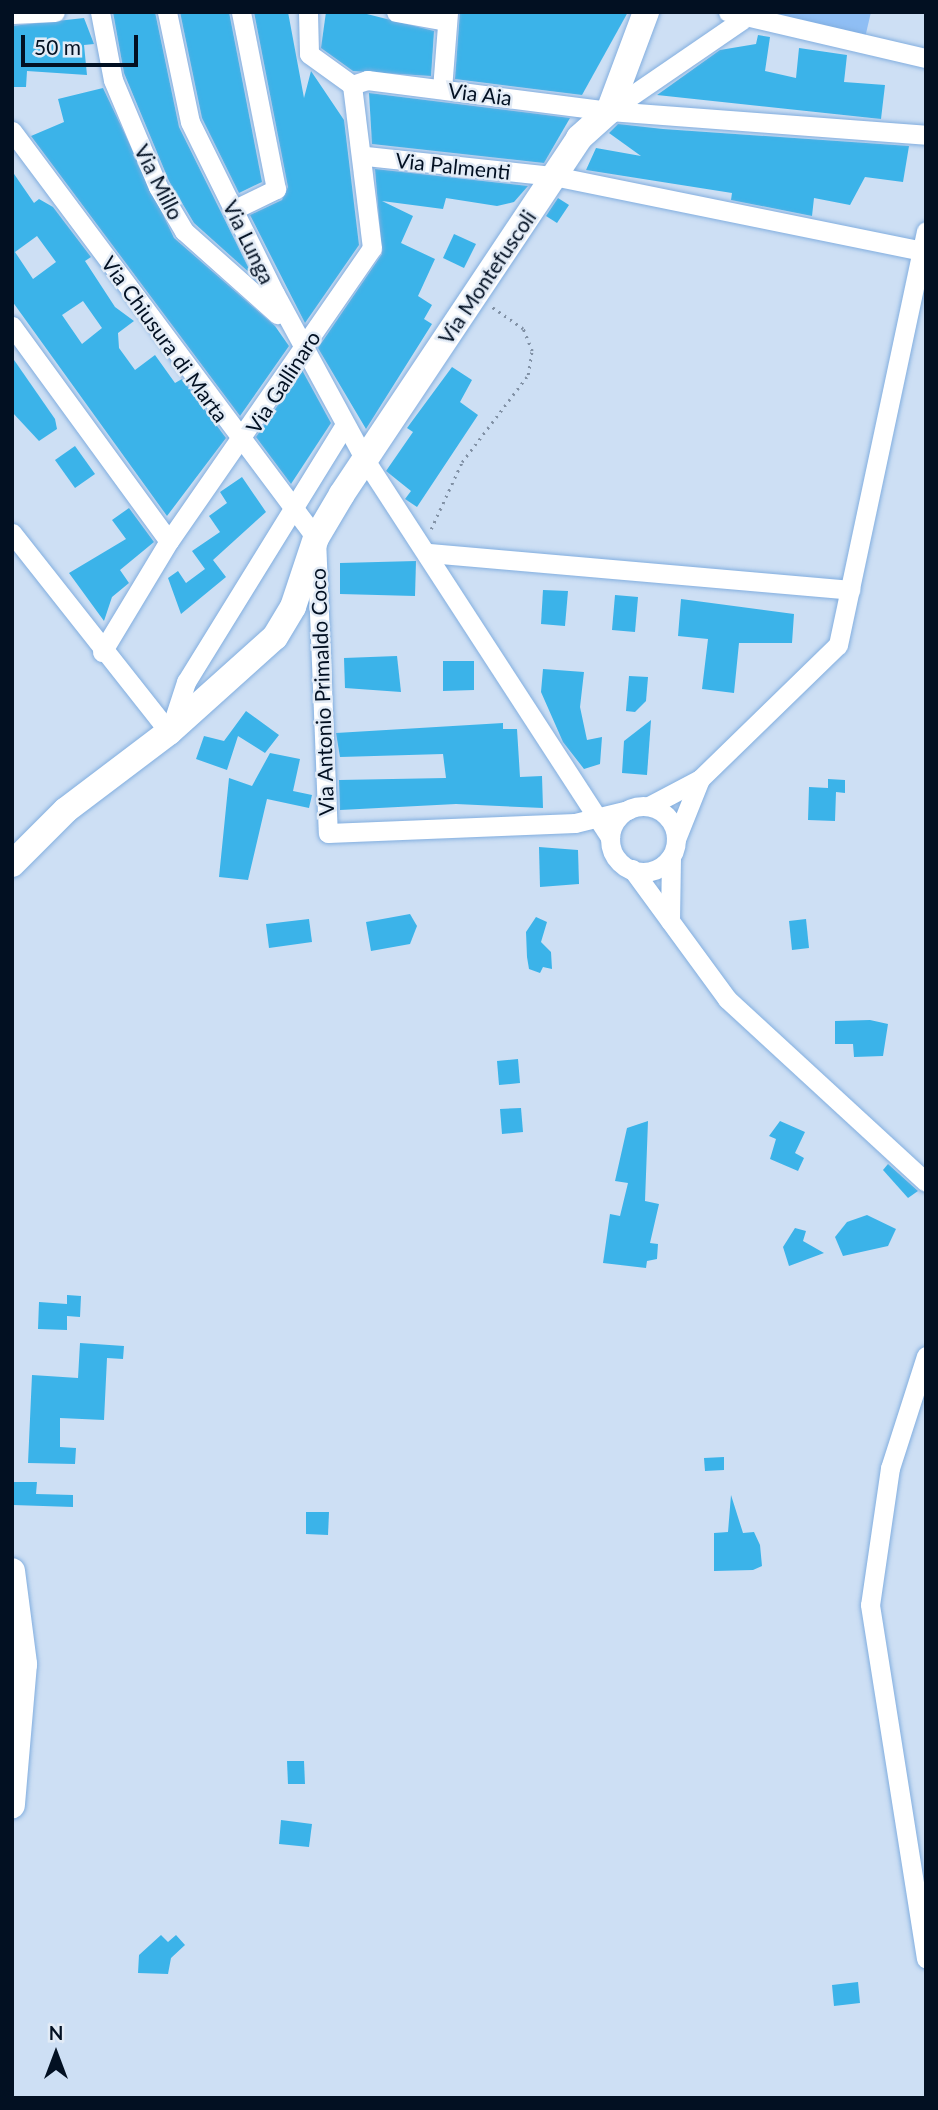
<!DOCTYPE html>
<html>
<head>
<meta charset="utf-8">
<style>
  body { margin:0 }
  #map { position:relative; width:938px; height:2110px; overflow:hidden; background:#cddff4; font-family:Lato,sans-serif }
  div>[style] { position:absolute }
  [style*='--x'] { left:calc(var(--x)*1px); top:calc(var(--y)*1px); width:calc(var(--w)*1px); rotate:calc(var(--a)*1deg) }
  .green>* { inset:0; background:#8fbef4 }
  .building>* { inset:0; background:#3bb3e9 }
  .path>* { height:2.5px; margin-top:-1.25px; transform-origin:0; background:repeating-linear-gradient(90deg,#8191a5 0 2px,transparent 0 7px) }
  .roads { filter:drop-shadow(0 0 2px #82aedf) drop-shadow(0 0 2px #82aedf) }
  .street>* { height:19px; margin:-9.5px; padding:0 9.5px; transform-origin:9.5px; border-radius:9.5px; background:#fff }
  .street>.ring { margin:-9.5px; padding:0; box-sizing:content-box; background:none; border:19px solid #fff; border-radius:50% }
  .secondary>* { height:26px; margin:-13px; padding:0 13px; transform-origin:13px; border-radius:13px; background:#fff }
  span { translate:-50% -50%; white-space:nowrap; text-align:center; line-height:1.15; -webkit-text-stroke:5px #e2ebf6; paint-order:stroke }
  .street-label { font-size:21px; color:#021022 }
  .frame { position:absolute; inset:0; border:14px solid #021022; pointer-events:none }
  .north { position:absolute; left:21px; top:2019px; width:70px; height:70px; -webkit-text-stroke:5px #e2ebf6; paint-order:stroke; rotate:0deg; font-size:19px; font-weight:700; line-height:28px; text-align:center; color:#021022 }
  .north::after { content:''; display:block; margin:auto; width:24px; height:32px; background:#021022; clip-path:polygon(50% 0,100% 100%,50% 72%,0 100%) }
  .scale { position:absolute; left:21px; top:35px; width:117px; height:32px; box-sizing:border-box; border:4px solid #021022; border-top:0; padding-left:9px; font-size:21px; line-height:24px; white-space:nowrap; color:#021022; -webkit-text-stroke:5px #e2ebf6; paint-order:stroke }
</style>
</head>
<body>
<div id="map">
  <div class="green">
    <i style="clip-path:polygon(738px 12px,871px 12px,864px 42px)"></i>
  </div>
  <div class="building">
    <i style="clip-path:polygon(113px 12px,155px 12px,179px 127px,252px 275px,194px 223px,169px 181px,124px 73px)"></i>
    <i style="clip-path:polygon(180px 12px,229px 12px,262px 182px,239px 193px,202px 118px)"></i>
    <i style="clip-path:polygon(254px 12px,288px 12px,304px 98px,311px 71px,344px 120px,359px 245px,305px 323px,250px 215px,282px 200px,288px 187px)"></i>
    <i style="clip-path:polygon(326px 12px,359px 12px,434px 31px,431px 76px,353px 71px,321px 48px)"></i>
    <i style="clip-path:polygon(460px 12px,628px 12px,582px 95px,455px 79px)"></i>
    <i style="clip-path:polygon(84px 18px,94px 44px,84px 45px,87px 75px,27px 71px,26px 87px,14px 87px,12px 26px)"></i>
    <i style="clip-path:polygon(758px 35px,770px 37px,765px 71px,796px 78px,799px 48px,847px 55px,844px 82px,885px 85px,881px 119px,657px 95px,720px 50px,756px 44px)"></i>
    <i style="clip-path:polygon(103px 88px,174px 238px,275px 326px,289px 346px,240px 416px,31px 136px,64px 122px,58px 99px)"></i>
    <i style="clip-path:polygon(369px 93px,570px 118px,544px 163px,372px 144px)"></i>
    <i style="clip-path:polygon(618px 124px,663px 129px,909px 146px,903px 182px,865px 177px,850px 205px,814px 198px,812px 216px,731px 200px,732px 193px,586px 170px,596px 148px,641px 156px,609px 133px)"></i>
    <i style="clip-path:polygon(375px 169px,528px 186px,514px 202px,497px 206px,446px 198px,443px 209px,382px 201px,413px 216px,401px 243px,435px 259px,418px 296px,432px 305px,424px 319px,432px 324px,366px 429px,318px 348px,382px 254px)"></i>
    <i style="clip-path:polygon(evenodd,12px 171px,34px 203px,39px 199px,53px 207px,91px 257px,85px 261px,115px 307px,134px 321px,118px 333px,119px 348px,135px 370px,155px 355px,175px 383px,182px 379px,226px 438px,167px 516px,12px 301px,12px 171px,37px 236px,56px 262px,33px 279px,15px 252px,37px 236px,12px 171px,83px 301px,102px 328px,82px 344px,62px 315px,83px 301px)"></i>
    <i style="clip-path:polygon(558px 198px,569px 205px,557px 223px,546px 216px)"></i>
    <i style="clip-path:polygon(454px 234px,476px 244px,464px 268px,443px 258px)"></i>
    <i style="clip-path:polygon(12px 357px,55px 419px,57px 429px,39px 441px,12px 412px)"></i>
    <i style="clip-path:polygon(452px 367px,472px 380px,460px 402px,478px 415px,417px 507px,405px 499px,411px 491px,386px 471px,413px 432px,407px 428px)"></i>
    <i style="clip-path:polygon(302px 370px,331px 423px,291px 484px,256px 437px)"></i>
    <i style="clip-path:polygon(75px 446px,95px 474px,75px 488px,55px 460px)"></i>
    <i style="clip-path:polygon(242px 477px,266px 512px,213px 560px,226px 577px,181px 614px,168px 578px,178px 571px,186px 583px,205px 569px,192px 551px,220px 532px,209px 516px,227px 503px,220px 492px)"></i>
    <i style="clip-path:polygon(129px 508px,154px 542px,120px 570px,129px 583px,112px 597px,104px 621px,69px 573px,126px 539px,112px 520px)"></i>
    <i style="clip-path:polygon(416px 561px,415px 596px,340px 594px,340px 563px)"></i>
    <i style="clip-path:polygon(543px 590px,568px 591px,565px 626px,541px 624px)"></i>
    <i style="clip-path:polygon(615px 595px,638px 597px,635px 632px,612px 630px)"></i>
    <i style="clip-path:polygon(681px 599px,794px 614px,792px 643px,739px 643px,734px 693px,702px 689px,708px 639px,678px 636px)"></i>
    <i style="clip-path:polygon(397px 656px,401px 692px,345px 688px,344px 658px)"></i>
    <i style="clip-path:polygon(443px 661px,474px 661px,474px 690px,443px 691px)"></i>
    <i style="clip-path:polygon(543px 669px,584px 672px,580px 707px,587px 740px,602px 737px,600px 764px,584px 769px,563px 742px,541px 692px)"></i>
    <i style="clip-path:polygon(629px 676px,648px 677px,646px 701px,635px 712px,626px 711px)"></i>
    <i style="clip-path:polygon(246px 711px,279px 735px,265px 753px,238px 736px,227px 770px,196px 759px,204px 736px,224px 741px)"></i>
    <i style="clip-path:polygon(651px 720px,647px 775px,622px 773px,624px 741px)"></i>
    <i style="clip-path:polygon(503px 723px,503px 729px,517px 729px,520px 777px,542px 776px,543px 808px,456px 804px,340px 810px,339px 780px,446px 778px,443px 754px,340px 757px,336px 733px)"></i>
    <i style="clip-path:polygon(270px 753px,300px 759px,293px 791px,312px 795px,309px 808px,267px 799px,248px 880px,219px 877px,229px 778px,252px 786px)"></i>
    <i style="clip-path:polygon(828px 779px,845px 780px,845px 793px,836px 792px,835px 821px,808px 820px,809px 787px,828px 788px)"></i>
    <i style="clip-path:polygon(539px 847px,578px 850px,579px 884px,540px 887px)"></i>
    <i style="clip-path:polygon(410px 914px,417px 926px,410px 944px,371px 951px,366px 922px)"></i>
    <i style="clip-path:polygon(536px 917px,547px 922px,541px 942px,551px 952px,552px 969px,543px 967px,540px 973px,529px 969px,527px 957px,526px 932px)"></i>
    <i style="clip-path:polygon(309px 919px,312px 942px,269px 948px,266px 924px)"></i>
    <i style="clip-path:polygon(806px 919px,809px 948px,792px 950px,789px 921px)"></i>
    <i style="clip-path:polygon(870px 1020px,888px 1024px,883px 1056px,854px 1057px,853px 1044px,835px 1044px,835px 1021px)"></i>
    <i style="clip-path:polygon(518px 1059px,520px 1083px,499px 1085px,497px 1061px)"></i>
    <i style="clip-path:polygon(521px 1108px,523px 1132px,502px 1134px,500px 1109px)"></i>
    <i style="clip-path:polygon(648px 1121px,645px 1201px,659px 1204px,650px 1243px,658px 1244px,657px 1259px,647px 1261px,646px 1268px,603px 1263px,610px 1214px,620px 1216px,628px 1183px,615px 1181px,627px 1128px)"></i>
    <i style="clip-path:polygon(780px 1121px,805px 1132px,795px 1153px,804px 1158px,798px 1171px,770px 1159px,776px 1139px,769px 1136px)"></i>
    <i style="clip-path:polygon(888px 1164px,918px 1191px,908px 1198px,883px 1170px)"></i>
    <i style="clip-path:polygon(867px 1215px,896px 1229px,888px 1246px,843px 1256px,835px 1237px,847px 1222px)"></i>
    <i style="clip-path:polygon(795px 1228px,806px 1231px,803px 1241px,824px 1253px,789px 1266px,783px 1247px)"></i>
    <i style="clip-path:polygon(67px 1295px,81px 1296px,80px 1317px,67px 1316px,67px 1330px,38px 1329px,39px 1302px,67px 1304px)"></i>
    <i style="clip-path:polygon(80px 1343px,124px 1346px,123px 1359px,107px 1358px,104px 1420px,60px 1418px,60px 1447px,76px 1448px,75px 1464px,28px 1463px,32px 1375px,78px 1378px)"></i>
    <i style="clip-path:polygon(724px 1457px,724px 1470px,705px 1471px,704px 1458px)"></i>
    <i style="clip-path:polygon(13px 1482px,37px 1482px,36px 1494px,73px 1495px,73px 1507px,13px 1505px)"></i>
    <i style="clip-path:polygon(731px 1495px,743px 1533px,754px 1532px,760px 1545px,762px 1566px,753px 1570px,714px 1571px,714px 1533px,728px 1532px)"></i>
    <i style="clip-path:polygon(306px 1512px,329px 1512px,328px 1535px,306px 1534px)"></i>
    <i style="clip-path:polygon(287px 1761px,304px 1761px,305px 1784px,288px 1784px)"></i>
    <i style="clip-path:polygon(281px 1820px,312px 1824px,309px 1847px,279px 1844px)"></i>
    <i style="clip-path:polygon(161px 1935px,168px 1942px,176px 1935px,185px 1945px,171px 1958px,168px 1974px,138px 1973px,139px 1955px)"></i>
    <i style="clip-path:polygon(858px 1982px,860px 2003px,834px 2006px,832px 1985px)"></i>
  </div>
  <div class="path">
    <i style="--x:431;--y:529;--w:74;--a:-65.2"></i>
    <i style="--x:462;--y:462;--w:109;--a:-52.8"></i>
    <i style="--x:528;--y:375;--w:24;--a:-81"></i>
    <i style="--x:532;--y:351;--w:24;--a:-112"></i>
    <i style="--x:523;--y:329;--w:39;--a:-145"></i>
  </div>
  <div class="roads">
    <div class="street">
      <i style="--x:100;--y:12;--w:69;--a:79.2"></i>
      <i style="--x:113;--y:80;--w:116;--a:67.2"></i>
      <i style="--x:158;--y:187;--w:51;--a:59.4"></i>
      <i style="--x:184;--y:231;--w:125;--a:41.7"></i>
      <i style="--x:167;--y:12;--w:112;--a:78.2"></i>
      <i style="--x:190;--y:122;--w:192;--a:63.7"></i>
      <i style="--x:275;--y:294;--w:189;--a:61.5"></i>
      <i style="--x:365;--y:460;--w:450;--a:57"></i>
      <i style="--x:308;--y:12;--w:42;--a:88.6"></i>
      <i style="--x:309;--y:54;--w:53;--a:35.8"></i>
      <i style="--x:396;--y:12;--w:52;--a:10"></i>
      <i style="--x:728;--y:12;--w:203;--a:13.1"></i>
      <i style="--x:12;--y:14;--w:43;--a:-2.7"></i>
      <i style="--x:352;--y:85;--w:16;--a:-18"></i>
      <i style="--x:367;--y:80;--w:244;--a:7.3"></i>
      <i style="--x:609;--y:111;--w:318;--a:4.3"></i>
      <i style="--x:442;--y:89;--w:77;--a:-85.5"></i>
      <i style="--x:609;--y:111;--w:161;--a:-34.4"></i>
      <i style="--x:12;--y:131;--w:508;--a:53.24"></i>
      <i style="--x:316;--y:538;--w:295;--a:87.7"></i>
      <i style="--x:328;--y:833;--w:247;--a:-2.3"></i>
      <i style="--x:575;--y:823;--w:55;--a:-13.8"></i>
      <i style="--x:366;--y:156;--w:189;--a:6.1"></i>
      <i style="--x:554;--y:176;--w:376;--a:11.5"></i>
      <i style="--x:233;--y:210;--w:48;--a:-26"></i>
      <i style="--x:276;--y:189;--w:180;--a:-101.2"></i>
      <i style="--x:12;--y:326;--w:266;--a:53.9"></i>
      <i style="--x:12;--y:533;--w:253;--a:51.7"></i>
      <i style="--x:430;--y:553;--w:422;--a:5"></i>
      <i style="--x:102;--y:652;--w:130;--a:-58.9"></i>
      <i style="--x:169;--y:541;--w:356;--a:-55.3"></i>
      <i style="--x:372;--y:248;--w:164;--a:-97"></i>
      <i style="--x:170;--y:731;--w:52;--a:-71.9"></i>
      <i style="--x:186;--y:682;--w:302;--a:-58.3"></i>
      <i style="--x:700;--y:779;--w:192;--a:-44.2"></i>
      <i style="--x:838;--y:645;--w:423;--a:-78"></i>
      <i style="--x:649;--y:806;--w:58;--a:-27.9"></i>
      <i style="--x:700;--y:779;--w:65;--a:111.8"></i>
      <i class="ring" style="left:610px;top:806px;width:47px;height:47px"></i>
      <i style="--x:632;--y:869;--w:161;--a:53.8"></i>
      <i style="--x:727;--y:999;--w:270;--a:42.6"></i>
      <i style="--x:670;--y:921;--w:64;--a:-89.1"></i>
      <i style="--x:926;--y:1356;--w:118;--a:107.8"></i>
      <i style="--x:890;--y:1468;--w:138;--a:98.3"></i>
      <i style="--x:870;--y:1605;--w:358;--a:81"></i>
    </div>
    <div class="secondary">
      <i style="--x:12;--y:864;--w:76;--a:-45"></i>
      <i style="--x:66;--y:810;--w:129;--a:-37.1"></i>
      <i style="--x:169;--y:732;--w:142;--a:-41.9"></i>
      <i style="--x:275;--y:637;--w:35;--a:-59"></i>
      <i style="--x:293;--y:607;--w:73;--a:-71.6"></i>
      <i style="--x:316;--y:538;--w:51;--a:-59.4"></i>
      <i style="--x:342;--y:494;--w:428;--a:-56.3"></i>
      <i style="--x:579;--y:138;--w:40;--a:-42"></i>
      <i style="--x:609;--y:111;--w:106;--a:-69.5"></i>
      <i style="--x:12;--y:1571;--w:94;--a:82.6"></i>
      <i style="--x:24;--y:1664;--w:142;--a:94.9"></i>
    </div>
  </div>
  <div class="street-label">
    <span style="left:480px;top:94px;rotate:7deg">Via Aia</span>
    <span style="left:453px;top:166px;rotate:6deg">Via Palmenti</span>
    <span style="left:159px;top:182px;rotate:63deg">Via Millo</span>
    <span style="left:249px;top:242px;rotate:64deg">Via Lunga</span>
    <span style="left:487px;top:277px;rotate:-56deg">Via Montefuscoli</span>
    <span style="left:165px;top:339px;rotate:54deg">Via Chiusura di Marta</span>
    <span style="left:283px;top:382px;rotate:-57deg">Via Gallinaro</span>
    <span style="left:322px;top:692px;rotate:-92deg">Via Antonio Primaldo Coco</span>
  </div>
  <div class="frame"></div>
  <div class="north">N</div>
  <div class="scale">50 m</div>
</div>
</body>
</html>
